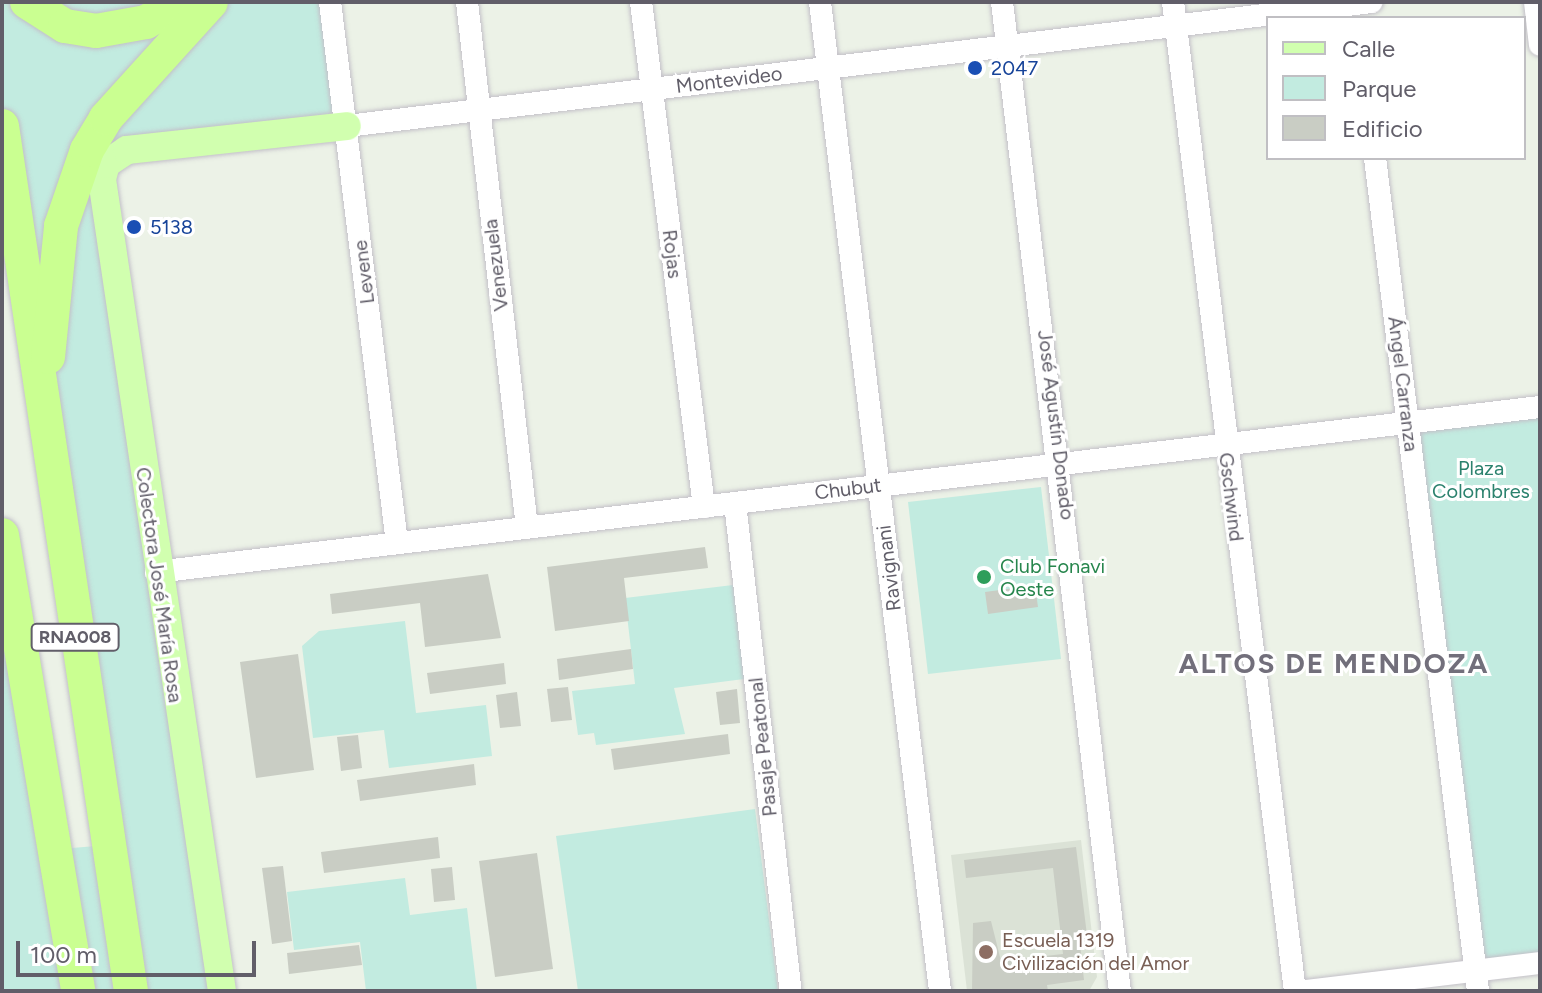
<!DOCTYPE html>
<html>
<head>
<meta charset="utf-8">
<style>
  body { margin:0 }
  #map { position:relative; width:1542px; height:993px; overflow:hidden; background:#ecf2e7; font-family:Figtree,sans-serif }
  div>[style] { position:absolute }
  [style*='--x'] { left:calc(var(--x)*1px); top:calc(var(--y)*1px); width:calc(var(--w)*1px); rotate:calc(var(--a)*1deg) }
  .education>* { inset:0; background:#dbe2d6 }
  .green>* { inset:0; background:#c2ebe0 }
  .building>* { inset:0; background:#c9cdc4 }
  .roads { filter:drop-shadow(0 0 2px #c3c0c8) drop-shadow(0 0 2px #c3c0c8) }
  .minor>* { height:22px; margin:-11px; padding:0 11px; transform-origin:11px; border-radius:11px; background:#fff }
  .major>* { height:28px; margin:-14px; padding:0 14px; transform-origin:14px; border-radius:14px; background:#d1ffaf }
  .highway>* { height:34px; margin:-17px; padding:0 17px; transform-origin:17px; border-radius:17px; background:#caff91 }
  .dots>* { width:22px; height:22px; translate:-50% -50%; box-sizing:border-box; border:4px solid #fff; border-radius:50% }
  span { translate:-50% -50%; white-space:nowrap; text-align:center; line-height:1.15; -webkit-text-stroke:6px #fff; paint-order:stroke }
  .shield-label span { padding:2px 6px; background:#fff; border:2px solid; border-radius:6px; -webkit-text-stroke-width:0 }
  .shield-label { font-size:18px; color:#615e69; font-weight:700 }
  .transit-label { font-size:20px; color:#164399 }
  .left { translate:0 -50%; text-align:left }
  .street-label { font-size:20px; color:#615e69 }
  .park-label { font-size:20px; color:#2b826e }
  .leisure-label { font-size:20px; color:#27864d }
  .education-label { font-size:20px; color:#785e54 }
  .district-label { font-size:28px; color:#726f7b; font-weight:700; letter-spacing:2px }
  .frame { position:absolute; inset:0; border:4px solid #615e69; pointer-events:none }
  .legend { position:absolute; left:1266px; top:16px; width:260px; height:144px; box-sizing:border-box; background:#fff; border:2px solid #c0bfc3; margin:0; padding:10px 14px; list-style:none; font-size:24px; color:#615e69 }
  .legend li { display:flex; align-items:center; gap:16px; height:40px }
  .legend b { width:40px; border:2px solid #c0bfc3 }
  .scale { position:absolute; left:16px; top:941px; width:240px; height:36px; box-sizing:border-box; border:4px solid #615e69; border-top:0; padding-left:10px; font-size:24px; line-height:28px; white-space:nowrap; color:#615e69; -webkit-text-stroke:6px #fff; paint-order:stroke }
</style>
</head>
<body>
<div id="map">
  <div class="education">
    <i style="clip-path:polygon(1081px 840px,1097px 977px,1089px 991px,967px 991px,951px 855px)"></i>
  </div>
  <div class="green">
    <i style="clip-path:polygon(2px 2px,330px 2px,347px 126px,106px 164px,222px 991px,2px 991px,2px 535px,59px 849px,109px 845px,2px 126px)"></i>
    <i style="clip-path:polygon(1540px 415px,1540px 952px,1488px 959px,1481px 953px,1417px 438px,1423px 429px)"></i>
    <i style="clip-path:polygon(1041px 487px,1061px 659px,928px 674px,908px 502px)"></i>
    <i style="clip-path:polygon(733px 585px,744px 679px,674px 688px,685px 734px,596px 745px,594px 733px,578px 735px,572px 691px,635px 684px,625px 598px)"></i>
    <i style="clip-path:polygon(405px 621px,416px 713px,486px 705px,492px 756px,389px 768px,384px 730px,313px 738px,302px 646px,319px 631px)"></i>
    <i style="clip-path:polygon(755px 809px,778px 991px,578px 991px,556px 836px)"></i>
    <i style="clip-path:polygon(405px 878px,410px 915px,467px 908px,477px 991px,366px 991px,360px 942px,294px 950px,287px 892px)"></i>
  </div>
  <div class="building">
    <i style="clip-path:polygon(705px 547px,708px 568px,624px 578px,629px 621px,555px 631px,547px 567px)"></i>
    <i style="clip-path:polygon(488px 574px,501px 638px,425px 647px,420px 603px,332px 614px,330px 594px)"></i>
    <i style="clip-path:polygon(1035px 585px,1038px 607px,988px 614px,985px 592px)"></i>
    <i style="clip-path:polygon(631px 649px,633px 669px,559px 680px,557px 659px)"></i>
    <i style="clip-path:polygon(298px 654px,314px 770px,256px 778px,240px 662px)"></i>
    <i style="clip-path:polygon(504px 663px,506px 684px,430px 694px,427px 673px)"></i>
    <i style="clip-path:polygon(568px 687px,572px 720px,551px 722px,547px 689px)"></i>
    <i style="clip-path:polygon(737px 689px,740px 723px,720px 725px,716px 692px)"></i>
    <i style="clip-path:polygon(517px 692px,521px 726px,500px 728px,496px 695px)"></i>
    <i style="clip-path:polygon(728px 734px,730px 754px,614px 770px,611px 749px)"></i>
    <i style="clip-path:polygon(358px 735px,362px 768px,341px 771px,337px 737px)"></i>
    <i style="clip-path:polygon(474px 764px,476px 785px,360px 801px,357px 780px)"></i>
    <i style="clip-path:polygon(438px 837px,440px 858px,324px 873px,321px 852px)"></i>
    <i style="clip-path:polygon(1076px 847px,1088px 943px,1080px 944px,1084px 980px,1047px 985px,1048px 991px,972px 991px,973px 923px,991px 921px,1001px 961px,1063px 954px,1053px 868px,966px 878px,964px 860px)"></i>
    <i style="clip-path:polygon(537px 853px,553px 969px,495px 977px,479px 861px)"></i>
    <i style="clip-path:polygon(283px 866px,292px 941px,272px 944px,262px 868px)"></i>
    <i style="clip-path:polygon(452px 867px,455px 900px,434px 902px,431px 869px)"></i>
    <i style="clip-path:polygon(359px 945px,362px 965px,289px 974px,287px 953px)"></i>
  </div>
  <div class="roads">
    <div class="minor">
      <i style="--x:330;--y:2;--w:545;--a:82.94"></i>
      <i style="--x:467;--y:2;--w:529;--a:83.49"></i>
      <i style="--x:641;--y:2;--w:509;--a:82.89"></i>
      <i style="--x:820;--y:2;--w:996;--a:83.08"></i>
      <i style="--x:1002;--y:2;--w:996;--a:83.2"></i>
      <i style="--x:1173;--y:2;--w:996;--a:82.97"></i>
      <i style="--x:1535;--y:2;--w:43;--a:83.4"></i>
      <i style="--x:347;--y:126;--w:1032;--a:-6.9"></i>
      <i style="--x:1375;--y:158;--w:839;--a:82.95"></i>
      <i style="--x:735;--y:503;--w:491;--a:83.5"></i>
      <i style="--x:156;--y:572;--w:1394;--a:-6.8"></i>
      <i style="--x:1305;--y:991;--w:237;--a:-6.8"></i>
    </div>
    <div class="major">
      <i style="--x:222;--y:991;--w:821;--a:-98.41"></i>
      <i style="--x:102;--y:179;--w:16;--a:-75"></i>
      <i style="--x:106;--y:164;--w:25;--a:-34"></i>
      <i style="--x:127;--y:150;--w:221;--a:-6.2"></i>
    </div>
    <div class="highway">
      <i style="--x:27;--y:2;--w:45;--a:32.3"></i>
      <i style="--x:65;--y:26;--w:31;--a:9"></i>
      <i style="--x:96;--y:31;--w:51;--a:-10.2"></i>
      <i style="--x:146;--y:22;--w:39;--a:-30"></i>
      <i style="--x:2;--y:126;--w:875;--a:81.52"></i>
      <i style="--x:48;--y:357;--w:132;--a:-84.3"></i>
      <i style="--x:61;--y:226;--w:80;--a:-71.1"></i>
      <i style="--x:87;--y:150;--w:37;--a:-59"></i>
      <i style="--x:106;--y:118;--w:156;--a:-47.8"></i>
      <i style="--x:2;--y:535;--w:462;--a:80.5"></i>
    </div>
  </div>
  <div class="dots">
    <i style="left:975px;top:68px;background:#1a4fb4"></i>
    <i style="left:134px;top:227px;background:#1a4fb4"></i>
    <i style="left:984px;top:577px;background:#2e9e5b"></i>
    <i style="left:986px;top:952px;background:#8d6e63"></i>
  </div>
  <div class="shield-label">
    <span style="left:75px;top:637px">RNA008</span>
  </div>
  <div class="transit-label">
    <span class="left" style="left:991px;top:68px">2047</span>
    <span class="left" style="left:150px;top:227px">5138</span>
  </div>
  <div class="street-label">
    <span style="left:729px;top:80px;rotate:-7deg">Montevideo</span>
    <span style="left:672px;top:254px;rotate:83deg">Rojas</span>
    <span style="left:496px;top:265px;rotate:-97deg">Venezuela</span>
    <span style="left:364px;top:272px;rotate:-97deg">Levene</span>
    <span style="left:1403px;top:384px;rotate:83deg">Ángel Carranza</span>
    <span style="left:1056px;top:425px;rotate:83deg">José Agustín Donado</span>
    <span style="left:848px;top:489px;rotate:-7deg">Chubut</span>
    <span style="left:1231px;top:497px;rotate:83deg">Gschwind</span>
    <span style="left:889px;top:568px;rotate:-97deg">Ravignani</span>
    <span style="left:159px;top:585px;rotate:82deg">Colectora José María Rosa</span>
    <span style="left:763px;top:747px;rotate:-96deg">Pasaje Peatonal</span>
  </div>
  <div class="park-label">
    <span style="left:1481px;top:480px">Plaza<br>Colombres</span>
  </div>
  <div class="leisure-label">
    <span class="left" style="left:1000px;top:578px">Club Fonavi<br>Oeste</span>
  </div>
  <div class="education-label">
    <span class="left" style="left:1002px;top:952px">Escuela 1319<br>Civilización del Amor</span>
  </div>
  <div class="district-label">
    <span style="left:1334px;top:663px">ALTOS DE MENDOZA</span>
  </div>
  <div class="frame"></div>
  <ul class="legend">
  <li><b style="height:10px;background:#d1ffaf"></b>Calle</li>
  <li><b style="height:22px;background:#c2ebe0"></b>Parque</li>
  <li><b style="height:22px;background:#c9cdc4"></b>Edificio</li>
  </ul>
  <div class="scale">100 m</div>
</div>
</body>
</html>
